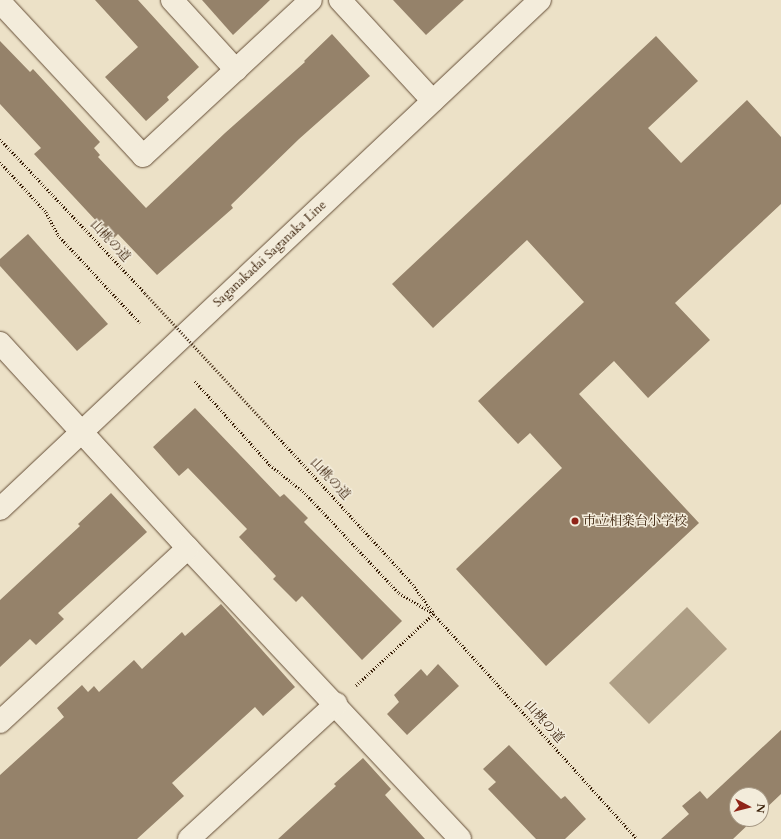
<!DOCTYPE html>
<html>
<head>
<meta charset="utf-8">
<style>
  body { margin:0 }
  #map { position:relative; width:781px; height:839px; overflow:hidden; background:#ece1c7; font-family:Cardo,"Noto Serif JP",serif }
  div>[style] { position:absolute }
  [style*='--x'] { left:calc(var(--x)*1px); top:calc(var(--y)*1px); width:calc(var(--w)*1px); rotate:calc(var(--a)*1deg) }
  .water>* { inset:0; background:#ae9e85 }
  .building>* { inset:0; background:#95826a }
  .path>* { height:2.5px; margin-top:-1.25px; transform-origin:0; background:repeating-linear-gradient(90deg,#361c05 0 1px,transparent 0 3px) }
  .roads { filter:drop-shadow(0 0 1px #644d36) drop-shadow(0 0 1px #644d36) }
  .street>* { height:22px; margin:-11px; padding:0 11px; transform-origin:11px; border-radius:11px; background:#f3ecdb }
  .secondary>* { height:22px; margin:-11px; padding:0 11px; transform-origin:11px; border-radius:11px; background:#f3ecdb }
  .path-bridge>* { height:2.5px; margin-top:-1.25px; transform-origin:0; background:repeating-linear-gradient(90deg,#361c05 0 1px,transparent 0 3px) }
  .dots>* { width:11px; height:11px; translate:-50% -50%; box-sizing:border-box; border:2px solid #f3ecdb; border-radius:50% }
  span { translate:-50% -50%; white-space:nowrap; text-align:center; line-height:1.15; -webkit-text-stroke:3px #f3ecdb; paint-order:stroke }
  .street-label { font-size:13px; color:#361c05 }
  .poi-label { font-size:13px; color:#361c05 }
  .left { translate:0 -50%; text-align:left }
  .north { position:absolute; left:729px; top:787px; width:40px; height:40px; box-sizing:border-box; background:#f3ecdb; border:1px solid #a79985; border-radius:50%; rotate:97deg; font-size:11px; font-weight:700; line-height:16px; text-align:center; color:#361c05 }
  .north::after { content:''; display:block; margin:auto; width:14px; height:18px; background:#8f2418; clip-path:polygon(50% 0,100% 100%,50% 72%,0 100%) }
</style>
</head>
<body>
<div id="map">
  <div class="water">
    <i style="clip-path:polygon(687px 607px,727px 649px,649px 724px,609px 683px)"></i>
  </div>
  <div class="building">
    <i style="clip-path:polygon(95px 0,138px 0,199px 67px,167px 97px,169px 100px,146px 121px,105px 77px,138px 47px)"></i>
    <i style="clip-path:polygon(202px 0,270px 0,233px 35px)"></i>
    <i style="clip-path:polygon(393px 0,464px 0,426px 35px)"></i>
    <i style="clip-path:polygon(332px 34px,370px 76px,299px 139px,231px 205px,233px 208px,157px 275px,118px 234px,113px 239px,34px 154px,41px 148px,0 104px,0 41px,30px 72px,33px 69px,100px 142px,94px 148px,100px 155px,98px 157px,146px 208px,225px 133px,305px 62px,304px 61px)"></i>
    <i style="clip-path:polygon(656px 36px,698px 81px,648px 128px,681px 163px,747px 100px,781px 137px,781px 204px,675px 303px,710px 340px,648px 398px,614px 361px,579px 394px,699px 523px,546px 666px,456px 569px,562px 468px,530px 433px,518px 444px,478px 401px,584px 302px,527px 240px,433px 328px,392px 284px)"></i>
    <i style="clip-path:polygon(28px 234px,108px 324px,77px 351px,0 266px,0 259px)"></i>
    <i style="clip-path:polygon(195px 408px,280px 497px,284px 494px,308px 518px,304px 522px,402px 621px,362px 660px,302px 596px,296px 602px,273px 579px,276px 576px,239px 537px,247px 529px,188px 468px,179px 476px,153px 447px)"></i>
    <i style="clip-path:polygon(111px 493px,147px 532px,58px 613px,64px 619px,36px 645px,30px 639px,0 667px,0 600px,80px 526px,78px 524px)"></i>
    <i style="clip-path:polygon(221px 604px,295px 687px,263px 716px,255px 707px,172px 783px,184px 796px,137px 839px,0 839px,0 775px,64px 717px,57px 708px,82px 685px,88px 692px,94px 686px,99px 692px,134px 660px,142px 669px,182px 632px,185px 636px)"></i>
    <i style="clip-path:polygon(438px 664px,459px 686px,407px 735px,387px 714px,399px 702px,394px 695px,421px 669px,427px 676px)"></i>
    <i style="clip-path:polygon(781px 730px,781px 794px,761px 813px,761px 795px,737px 795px,737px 819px,754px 819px,733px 839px,661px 839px,689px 814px,682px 806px,700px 791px,707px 799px)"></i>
    <i style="clip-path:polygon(509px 745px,561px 799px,565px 796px,586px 819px,565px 839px,536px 839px,488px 789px,496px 782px,483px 769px)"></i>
    <i style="clip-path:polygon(363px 758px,391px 789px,385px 795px,425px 839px,278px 839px,336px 786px,334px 784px)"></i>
  </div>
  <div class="path">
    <i style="--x:0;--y:139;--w:212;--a:46.7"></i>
    <i style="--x:0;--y:162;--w:68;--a:47.4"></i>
    <i style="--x:46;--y:212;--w:26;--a:62"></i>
    <i style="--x:58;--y:235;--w:120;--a:47"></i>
    <i style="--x:195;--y:381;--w:113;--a:48.2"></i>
    <i style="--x:270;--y:465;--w:45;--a:38.7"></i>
    <i style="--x:305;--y:493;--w:137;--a:46.8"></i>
    <i style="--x:399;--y:593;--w:41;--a:31"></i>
    <i style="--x:434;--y:614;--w:106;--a:137.3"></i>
    <i style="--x:269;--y:427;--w:210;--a:47.5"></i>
    <i style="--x:411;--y:582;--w:39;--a:54"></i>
    <i style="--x:434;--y:614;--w:303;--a:47.9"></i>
  </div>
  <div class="roads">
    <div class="street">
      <i style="--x:172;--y:0;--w:95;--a:47.6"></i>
      <i style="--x:340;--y:0;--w:137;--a:47.4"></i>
      <i style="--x:0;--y:2;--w:210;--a:47.1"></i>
      <i style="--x:143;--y:156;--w:229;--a:-42.9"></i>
      <i style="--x:0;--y:343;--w:278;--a:47.5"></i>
      <i style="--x:188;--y:548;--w:398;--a:46.9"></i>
      <i style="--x:0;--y:722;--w:256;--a:-42.8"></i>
      <i style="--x:189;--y:839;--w:200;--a:-42.6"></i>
    </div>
    <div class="secondary">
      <i style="--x:0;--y:509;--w:742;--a:-43.31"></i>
    </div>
  </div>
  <div class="path-bridge">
    <i style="--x:145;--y:293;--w:183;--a:47.2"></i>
  </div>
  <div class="dots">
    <i style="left:575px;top:521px;background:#8f2418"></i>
  </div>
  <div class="street-label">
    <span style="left:110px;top:241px;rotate:47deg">山桃の道</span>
    <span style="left:270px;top:254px;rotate:-43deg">Saganakadai Saganaka Line</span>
    <span style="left:330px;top:479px;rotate:47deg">山桃の道</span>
    <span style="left:544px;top:722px;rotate:48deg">山桃の道</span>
  </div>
  <div class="poi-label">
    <span class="left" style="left:583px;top:521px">市立相楽台小学校</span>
  </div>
  <div class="north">N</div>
</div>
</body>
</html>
